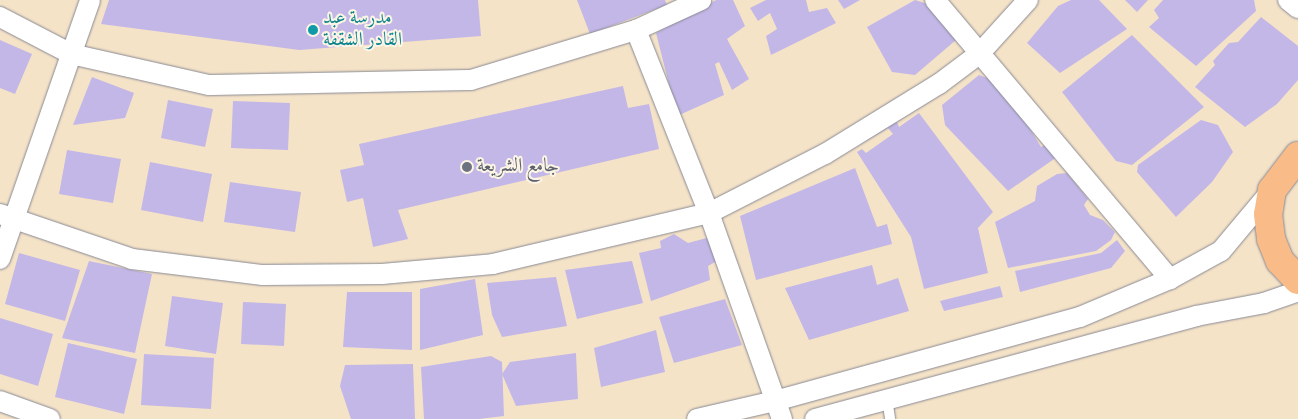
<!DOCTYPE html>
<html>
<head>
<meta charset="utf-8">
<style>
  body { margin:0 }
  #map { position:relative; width:1298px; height:419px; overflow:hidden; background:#f5e3c8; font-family:"IM FELL English",Amiri,serif }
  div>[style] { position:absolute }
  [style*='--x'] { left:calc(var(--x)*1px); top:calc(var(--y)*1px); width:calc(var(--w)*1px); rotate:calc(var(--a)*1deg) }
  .building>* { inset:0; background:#c3b7e7 }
  .roads { filter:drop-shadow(0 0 1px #888993) drop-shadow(0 0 1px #888993) }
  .service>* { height:10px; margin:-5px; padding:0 5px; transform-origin:5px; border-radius:5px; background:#fff }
  .minor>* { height:20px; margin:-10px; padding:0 10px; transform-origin:10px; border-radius:10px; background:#fff }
  .primary>* { height:28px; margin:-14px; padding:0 14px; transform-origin:14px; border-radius:14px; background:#f9bc89 }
  .dots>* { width:14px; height:14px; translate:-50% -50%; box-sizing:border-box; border:2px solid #fcf5e5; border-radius:50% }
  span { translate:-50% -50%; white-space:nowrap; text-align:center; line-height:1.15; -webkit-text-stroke:4px #fcf5e5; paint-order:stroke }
  .culture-label { font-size:19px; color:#0d838f }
  .left { translate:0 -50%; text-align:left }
  .worship-label { font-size:19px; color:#5b616d }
</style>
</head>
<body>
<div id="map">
  <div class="building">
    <i style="clip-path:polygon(109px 0,478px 0,481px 36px,299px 50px,101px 24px)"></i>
    <i style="clip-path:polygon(577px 0,665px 0,667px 5px,590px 34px)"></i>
    <i style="clip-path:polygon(716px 0,733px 0,745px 26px,727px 39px,749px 79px,732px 90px,719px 62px,715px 64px,724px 95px,677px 116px,656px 33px)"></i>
    <i style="clip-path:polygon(766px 0,806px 0,809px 12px,827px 8px,836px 23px,771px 55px,766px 36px,777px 29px,770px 13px,758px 21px,750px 8px)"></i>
    <i style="clip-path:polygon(838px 0,860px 0,844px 9px)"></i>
    <i style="clip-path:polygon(915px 0,928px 4px,956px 40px,915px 75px,892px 72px,867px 27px)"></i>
    <i style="clip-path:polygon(1071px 0,1099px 0,1127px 29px,1060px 73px,1027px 43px,1058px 6px)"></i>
    <i style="clip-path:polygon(1125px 0,1148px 0,1137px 12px)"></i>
    <i style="clip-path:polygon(1163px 0,1254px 0,1256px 11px,1196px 66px,1149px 27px,1159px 18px,1154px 10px)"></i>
    <i style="clip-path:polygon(1261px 17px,1298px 46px,1298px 80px,1277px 104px,1245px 127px,1195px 87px,1215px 65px,1213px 61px,1229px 43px,1238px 42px)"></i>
    <i style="clip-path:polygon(1132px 35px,1204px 107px,1132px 165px,1116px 161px,1062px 92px)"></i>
    <i style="clip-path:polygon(0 40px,32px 54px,15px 94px,0 88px)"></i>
    <i style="clip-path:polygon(979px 75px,1003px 84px,1041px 147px,1048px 143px,1057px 157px,1008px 191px,945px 125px,942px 105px)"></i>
    <i style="clip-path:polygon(92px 77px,134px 93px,125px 118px,73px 125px)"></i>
    <i style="clip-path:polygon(623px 86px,628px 108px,649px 104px,659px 149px,398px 210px,408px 239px,373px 247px,363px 198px,347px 202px,340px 170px,364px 165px,359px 144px)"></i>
    <i style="clip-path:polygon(168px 100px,213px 109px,205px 147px,161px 138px)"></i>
    <i style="clip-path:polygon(233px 101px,290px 103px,288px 150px,231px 148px)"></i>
    <i style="clip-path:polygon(923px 101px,897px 122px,899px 127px,919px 113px,993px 212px,978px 228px,988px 273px,924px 289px,911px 237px,857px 152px,862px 149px,866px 153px,893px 134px,888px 128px,861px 144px,857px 139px)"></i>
    <i style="clip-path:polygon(1201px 120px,1218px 125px,1233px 152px,1212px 182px,1176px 217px,1137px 172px,1138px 165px)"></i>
    <i style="clip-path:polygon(67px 150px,121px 159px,113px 203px,59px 194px)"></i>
    <i style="clip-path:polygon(150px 162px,212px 174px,203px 222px,141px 210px)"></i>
    <i style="clip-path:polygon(855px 168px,877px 227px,887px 224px,892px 244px,756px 280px,740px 216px)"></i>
    <i style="clip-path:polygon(1067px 173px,1088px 199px,1084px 205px,1090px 215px,1103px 220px,1115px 232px,1111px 240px,1096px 251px,1008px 268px,995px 222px,1035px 201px,1037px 186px,1057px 174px)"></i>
    <i style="clip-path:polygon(230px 182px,301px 192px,295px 232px,224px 222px)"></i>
    <i style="clip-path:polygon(674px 234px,688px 243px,714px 236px,722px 258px,708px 266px,710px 280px,651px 301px,639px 253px,661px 248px,660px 241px)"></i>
    <i style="clip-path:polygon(1117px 240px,1125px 251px,1111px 268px,1020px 292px,1015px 271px,1101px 253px)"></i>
    <i style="clip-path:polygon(19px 253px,80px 270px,65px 321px,5px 304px)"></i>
    <i style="clip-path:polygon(89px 261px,152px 274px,135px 353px,62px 338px)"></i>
    <i style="clip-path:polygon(632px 261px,643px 303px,577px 319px,565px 270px)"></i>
    <i style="clip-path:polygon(872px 265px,877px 285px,898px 278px,909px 311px,809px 340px,785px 288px)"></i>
    <i style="clip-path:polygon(556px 277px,567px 326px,502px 337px,492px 315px,487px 283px)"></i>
    <i style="clip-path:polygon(475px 279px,483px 335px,420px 350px,420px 289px)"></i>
    <i style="clip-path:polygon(1000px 286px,1003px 297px,944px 311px,940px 301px)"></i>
    <i style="clip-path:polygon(347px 292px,412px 292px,412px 350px,343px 347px)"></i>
    <i style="clip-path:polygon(172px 296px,223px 303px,216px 354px,165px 346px)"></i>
    <i style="clip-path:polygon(725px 299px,742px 345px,674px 363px,659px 317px)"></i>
    <i style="clip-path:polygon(243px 302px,286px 304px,284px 346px,241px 344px)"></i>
    <i style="clip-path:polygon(0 318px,53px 334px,38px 386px,0 374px)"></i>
    <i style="clip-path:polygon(656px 330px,665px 372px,601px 387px,594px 348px)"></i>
    <i style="clip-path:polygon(68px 343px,137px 359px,124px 414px,55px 397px)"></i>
    <i style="clip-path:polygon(576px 353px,578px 399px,516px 406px,502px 374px,510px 362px)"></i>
    <i style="clip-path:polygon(144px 354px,214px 358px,211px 409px,141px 405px)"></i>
    <i style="clip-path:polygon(491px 356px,502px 362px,504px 416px,479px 419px,424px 419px,421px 367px)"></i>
    <i style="clip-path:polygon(413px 364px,415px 419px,351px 419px,340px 386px,345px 365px)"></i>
  </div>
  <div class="roads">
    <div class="service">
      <i style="--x:887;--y:399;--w:20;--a:81"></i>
    </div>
    <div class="minor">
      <i style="--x:935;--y:0;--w:365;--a:49.9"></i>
      <i style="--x:1288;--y:0;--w:13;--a:39"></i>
      <i style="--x:0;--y:17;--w:80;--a:27.5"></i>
      <i style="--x:71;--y:54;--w:141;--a:12.7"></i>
      <i style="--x:209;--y:85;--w:262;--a:-1.1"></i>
      <i style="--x:471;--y:80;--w:172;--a:-16.9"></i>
      <i style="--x:636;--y:30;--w:72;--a:-24.8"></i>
      <i style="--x:636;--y:30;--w:197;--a:68.3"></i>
      <i style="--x:709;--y:213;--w:219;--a:70.5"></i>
      <i style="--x:0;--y:214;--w:139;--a:18.8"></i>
      <i style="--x:132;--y:259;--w:132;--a:7"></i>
      <i style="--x:263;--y:275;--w:119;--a:-0.5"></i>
      <i style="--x:382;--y:274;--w:111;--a:-5.1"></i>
      <i style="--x:493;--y:264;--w:222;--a:-13.3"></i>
      <i style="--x:709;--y:213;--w:130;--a:-27"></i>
      <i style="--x:825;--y:154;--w:134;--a:-31.6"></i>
      <i style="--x:939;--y:84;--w:50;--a:-36.9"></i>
      <i style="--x:979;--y:54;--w:73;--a:-47.8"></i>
      <i style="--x:0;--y:259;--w:274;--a:-70.8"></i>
      <i style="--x:0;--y:401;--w:53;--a:19.8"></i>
      <i style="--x:697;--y:419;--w:80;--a:-13"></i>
      <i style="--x:775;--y:401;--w:316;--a:-15.4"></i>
      <i style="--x:1080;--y:317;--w:98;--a:-22.9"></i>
      <i style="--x:1170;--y:279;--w:58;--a:-28.8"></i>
      <i style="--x:1221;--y:251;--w:80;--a:-50.1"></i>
      <i style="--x:815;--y:419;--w:395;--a:-15.1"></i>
      <i style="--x:1196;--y:316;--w:69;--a:-10.8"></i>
      <i style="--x:1264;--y:303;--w:36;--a:-19"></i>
    </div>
    <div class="primary">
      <i style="--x:1298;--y:156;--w:43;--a:127.4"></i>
      <i style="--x:1272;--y:190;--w:24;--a:99"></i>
      <i style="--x:1268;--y:214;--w:25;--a:83"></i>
      <i style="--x:1271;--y:239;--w:24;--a:68"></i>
      <i style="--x:1280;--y:261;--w:26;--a:47"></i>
    </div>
  </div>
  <div class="dots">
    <i style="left:313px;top:30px;background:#0f9aa8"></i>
    <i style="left:467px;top:167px;background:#6b7280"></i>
  </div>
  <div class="culture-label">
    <span class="left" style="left:323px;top:30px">مدرسة عبد<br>القادر الشقفة</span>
  </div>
  <div class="worship-label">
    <span class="left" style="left:477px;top:167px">جامع الشريعة</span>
  </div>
</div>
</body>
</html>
